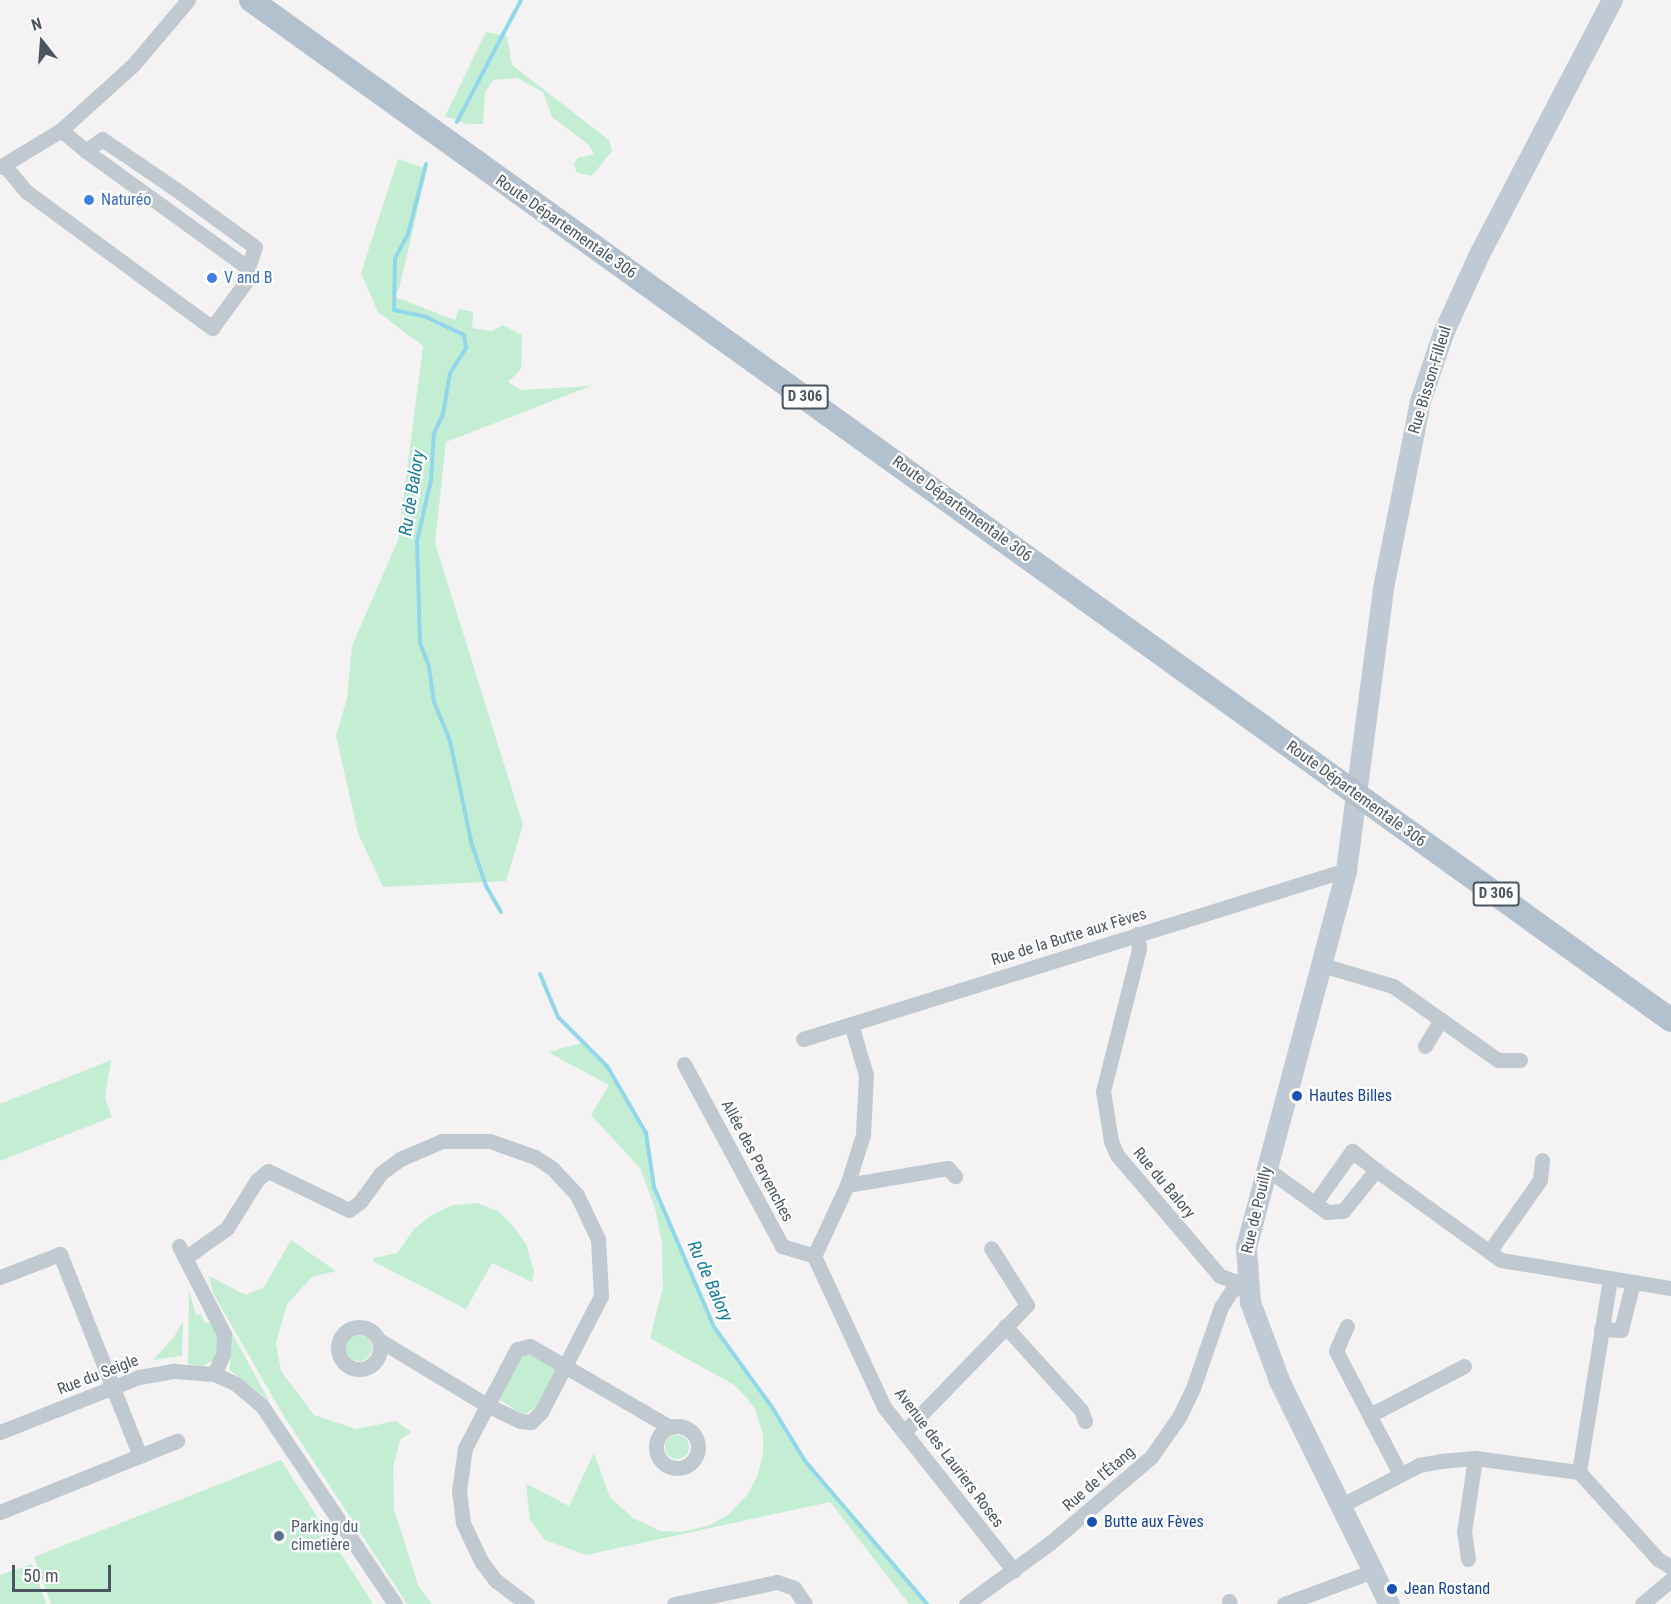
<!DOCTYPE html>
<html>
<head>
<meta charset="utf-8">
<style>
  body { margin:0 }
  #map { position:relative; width:1671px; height:1604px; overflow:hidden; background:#f4f2f2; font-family:"Roboto Condensed",sans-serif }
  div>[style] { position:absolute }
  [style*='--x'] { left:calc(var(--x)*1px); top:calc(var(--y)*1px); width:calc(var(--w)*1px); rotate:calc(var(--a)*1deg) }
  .green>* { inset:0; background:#c3eed4 }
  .round { border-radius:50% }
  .stream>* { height:4px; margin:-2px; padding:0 2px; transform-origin:2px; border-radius:2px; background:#92d7e9 }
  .street>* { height:15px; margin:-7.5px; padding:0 7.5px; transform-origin:7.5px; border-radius:7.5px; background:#c0c9cf }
  .street>.ring { margin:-7.5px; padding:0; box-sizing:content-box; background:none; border:15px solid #c0c9cf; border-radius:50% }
  .secondary>* { height:21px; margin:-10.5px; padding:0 10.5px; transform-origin:10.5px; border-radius:10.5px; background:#c0cad4 }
  .primary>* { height:24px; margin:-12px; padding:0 12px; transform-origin:12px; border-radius:12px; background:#b3c1cf }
  .dots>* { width:16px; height:16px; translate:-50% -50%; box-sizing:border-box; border:3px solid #fff; border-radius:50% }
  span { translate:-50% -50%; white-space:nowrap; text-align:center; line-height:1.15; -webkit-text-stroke:4.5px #fff; paint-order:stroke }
  .shield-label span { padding:2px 4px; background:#fff; border:2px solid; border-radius:4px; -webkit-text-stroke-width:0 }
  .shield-label { font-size:15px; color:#4a555e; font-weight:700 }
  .shop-label { font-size:16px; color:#366cbe }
  .left { translate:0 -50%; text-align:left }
  .street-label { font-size:16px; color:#4a555e }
  .transit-label { font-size:16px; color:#164399 }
  .service-label { font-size:16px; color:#4e5e75 }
  .water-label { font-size:18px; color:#127c9a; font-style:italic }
  .north { position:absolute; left:12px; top:12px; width:60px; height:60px; -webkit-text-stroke:4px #fff; paint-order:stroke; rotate:343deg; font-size:16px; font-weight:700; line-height:24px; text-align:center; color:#4a555e }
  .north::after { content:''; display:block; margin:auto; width:21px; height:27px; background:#4a555e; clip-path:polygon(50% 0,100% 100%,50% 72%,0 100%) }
  .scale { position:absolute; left:12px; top:1565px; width:99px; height:27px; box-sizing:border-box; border:3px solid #4a555e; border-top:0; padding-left:8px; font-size:18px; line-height:21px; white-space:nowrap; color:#4a555e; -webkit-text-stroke:4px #fff; paint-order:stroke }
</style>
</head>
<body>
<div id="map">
  <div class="green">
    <i style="clip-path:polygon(486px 32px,507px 36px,512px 65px,609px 140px,612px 151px,592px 176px,577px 173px,574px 164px,578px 158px,594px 154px,589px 145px,552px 117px,543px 92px,517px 78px,493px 80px,485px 93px,483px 124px,467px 124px,445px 116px)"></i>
    <i style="clip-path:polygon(398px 159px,427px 169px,399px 289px,393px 296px,455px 320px,459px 309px,473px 312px,472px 328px,492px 331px,503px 325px,522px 335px,521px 369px,508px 382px,521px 390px,591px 386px,446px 442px,435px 543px,523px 825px,506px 881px,383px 887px,358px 833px,336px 736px,347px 698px,352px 646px,398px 540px,423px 346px,378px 312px,361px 273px)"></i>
    <i style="clip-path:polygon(582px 1043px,607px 1066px,646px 1133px,654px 1187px,714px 1327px,772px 1407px,805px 1461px,927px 1604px,909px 1604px,830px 1502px,586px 1555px,545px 1540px,530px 1520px,526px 1484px,569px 1506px,594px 1453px,610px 1497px,633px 1518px,660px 1531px,681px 1532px,708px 1526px,728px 1515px,747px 1495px,758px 1475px,763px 1452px,763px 1434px,755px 1409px,747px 1398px,734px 1385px,650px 1338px,663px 1287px,662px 1244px,655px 1208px,640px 1168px,591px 1115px,609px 1085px,548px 1052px)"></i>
    <i style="clip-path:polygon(111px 1060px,105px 1098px,112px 1117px,0 1161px,0 1104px)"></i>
    <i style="clip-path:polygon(477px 1203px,498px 1211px,514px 1227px,526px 1244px,534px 1272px,532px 1282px,492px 1263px,466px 1309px,373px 1261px,374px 1258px,397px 1253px,415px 1228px,433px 1214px,453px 1205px)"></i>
    <i style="clip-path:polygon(291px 1240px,336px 1271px,312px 1277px,287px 1304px,276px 1343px,281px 1371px,314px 1415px,356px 1429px,396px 1421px,411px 1432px,400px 1440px,393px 1468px,394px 1509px,418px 1585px,432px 1604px,407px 1604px,282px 1413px,213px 1293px,209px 1276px,246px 1295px,264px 1287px)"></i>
    <i style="clip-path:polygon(189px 1290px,196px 1315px,201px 1314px,205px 1323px,211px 1322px,217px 1336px,215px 1359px,203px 1366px,188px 1364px)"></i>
    <i style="clip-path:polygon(183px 1321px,182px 1356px,153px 1360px,174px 1337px)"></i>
    <i style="clip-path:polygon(231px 1331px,269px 1401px,230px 1370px)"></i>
    <i class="round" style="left:346px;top:1335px;width:26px;height:26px"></i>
    <i style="clip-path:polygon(529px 1352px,556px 1369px,539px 1405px,524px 1415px,498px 1399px,522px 1355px)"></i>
    <i class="round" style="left:665px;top:1435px;width:24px;height:24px"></i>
    <i style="clip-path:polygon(281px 1460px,373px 1604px,51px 1604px,34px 1557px)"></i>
    <i style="clip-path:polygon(32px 1564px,46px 1604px,0 1604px,0 1575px)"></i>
  </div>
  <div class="stream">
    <i style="--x:457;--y:122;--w:138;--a:-62.3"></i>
    <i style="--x:426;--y:164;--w:72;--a:104.4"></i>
    <i style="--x:408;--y:234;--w:27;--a:118"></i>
    <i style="--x:395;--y:258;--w:52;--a:91.1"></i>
    <i style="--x:394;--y:310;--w:33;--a:12"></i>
    <i style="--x:426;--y:317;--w:42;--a:25.3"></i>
    <i style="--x:464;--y:335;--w:13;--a:81"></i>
    <i style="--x:466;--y:348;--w:31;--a:122"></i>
    <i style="--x:450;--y:374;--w:41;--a:99.9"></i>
    <i style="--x:443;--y:414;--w:21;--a:115"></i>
    <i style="--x:434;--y:433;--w:47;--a:93.7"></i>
    <i style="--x:431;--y:480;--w:63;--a:102.9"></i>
    <i style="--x:417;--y:541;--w:102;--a:88.3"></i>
    <i style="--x:420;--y:643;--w:26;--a:69"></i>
    <i style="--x:429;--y:667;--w:35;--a:82"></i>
    <i style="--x:434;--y:702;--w:42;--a:67.7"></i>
    <i style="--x:450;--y:741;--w:106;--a:78.1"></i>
    <i style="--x:472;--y:845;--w:43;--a:71.1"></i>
    <i style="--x:486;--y:886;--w:30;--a:60"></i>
    <i style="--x:540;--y:974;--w:47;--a:67.3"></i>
    <i style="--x:558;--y:1017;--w:69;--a:45"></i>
    <i style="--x:607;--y:1066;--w:78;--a:59.8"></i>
    <i style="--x:646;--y:1133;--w:55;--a:81.6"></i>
    <i style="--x:654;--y:1187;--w:152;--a:66.8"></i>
    <i style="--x:714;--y:1327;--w:99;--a:54.1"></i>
    <i style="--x:772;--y:1407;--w:63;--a:58.6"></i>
    <i style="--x:805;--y:1461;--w:188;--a:49.5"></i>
  </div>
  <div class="street">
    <i style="--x:61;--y:130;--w:33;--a:40"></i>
    <i style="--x:86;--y:151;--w:200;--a:35.8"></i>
    <i style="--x:248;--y:268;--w:22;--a:-72"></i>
    <i style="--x:255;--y:247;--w:100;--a:-143.9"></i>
    <i style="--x:174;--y:188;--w:87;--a:-145.8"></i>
    <i style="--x:102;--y:139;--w:20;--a:143"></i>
    <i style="--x:4;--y:165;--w:35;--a:50"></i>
    <i style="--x:27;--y:192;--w:230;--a:36.3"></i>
    <i style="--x:212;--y:328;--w:64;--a:-53.8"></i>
    <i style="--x:250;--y:276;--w:8;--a:-104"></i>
    <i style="--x:0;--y:167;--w:71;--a:-31.2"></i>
    <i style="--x:61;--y:130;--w:97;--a:-42.1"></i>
    <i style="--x:133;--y:65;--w:85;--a:-49.8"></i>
    <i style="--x:1137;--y:934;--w:15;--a:82"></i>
    <i style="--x:1139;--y:949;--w:146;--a:104.2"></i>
    <i style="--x:1103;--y:1091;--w:51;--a:80.9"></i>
    <i style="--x:1111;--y:1141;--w:15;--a:67"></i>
    <i style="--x:1117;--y:1155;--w:159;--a:49.6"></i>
    <i style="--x:1220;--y:1276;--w:28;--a:19"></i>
    <i style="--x:1322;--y:965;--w:74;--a:16.5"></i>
    <i style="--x:1393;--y:986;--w:128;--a:35.2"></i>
    <i style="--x:1498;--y:1060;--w:22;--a:0"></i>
    <i style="--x:851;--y:1024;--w:53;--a:73.6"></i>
    <i style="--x:866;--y:1075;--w:60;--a:92.9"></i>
    <i style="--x:863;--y:1135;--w:52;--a:107.7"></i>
    <i style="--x:847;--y:1185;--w:78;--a:114.9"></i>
    <i style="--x:814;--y:1256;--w:166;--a:65.1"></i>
    <i style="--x:884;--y:1407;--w:209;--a:51.6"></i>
    <i style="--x:803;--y:1039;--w:569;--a:-17.29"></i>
    <i style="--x:1425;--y:1046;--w:31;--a:-59"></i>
    <i style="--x:684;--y:1064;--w:207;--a:61.7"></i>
    <i style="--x:782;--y:1246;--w:34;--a:17"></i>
    <i style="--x:1267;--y:1169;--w:74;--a:35.6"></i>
    <i style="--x:1327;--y:1212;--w:16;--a:-4"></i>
    <i style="--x:1343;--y:1211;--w:53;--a:-51.2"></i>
    <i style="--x:1376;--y:1170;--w:154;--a:35.8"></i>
    <i style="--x:1501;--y:1260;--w:172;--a:9.4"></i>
    <i style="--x:847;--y:1185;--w:102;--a:-9.6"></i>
    <i style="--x:948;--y:1168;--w:11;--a:49"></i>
    <i style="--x:1315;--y:1203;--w:64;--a:-54.6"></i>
    <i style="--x:1352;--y:1151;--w:31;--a:38"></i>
    <i style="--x:179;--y:1246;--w:99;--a:62.9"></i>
    <i style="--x:224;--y:1334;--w:20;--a:93"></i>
    <i style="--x:223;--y:1354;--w:22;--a:114"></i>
    <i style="--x:214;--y:1374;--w:24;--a:24"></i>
    <i style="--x:236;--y:1384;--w:34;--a:40"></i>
    <i style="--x:262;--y:1406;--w:239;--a:56.1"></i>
    <i style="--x:1489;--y:1252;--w:88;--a:-54.7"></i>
    <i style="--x:1540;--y:1180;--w:20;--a:-84"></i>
    <i style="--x:185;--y:1258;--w:52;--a:-35.5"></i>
    <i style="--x:227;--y:1228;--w:57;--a:-58"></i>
    <i style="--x:257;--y:1180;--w:14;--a:-39"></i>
    <i style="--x:268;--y:1171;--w:90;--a:25.7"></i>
    <i style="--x:349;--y:1210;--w:14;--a:-36"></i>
    <i style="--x:360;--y:1202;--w:36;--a:-54"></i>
    <i style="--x:381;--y:1173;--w:24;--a:-36"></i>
    <i style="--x:400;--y:1159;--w:46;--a:-23.2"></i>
    <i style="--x:442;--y:1141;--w:48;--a:0"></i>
    <i style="--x:490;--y:1141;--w:48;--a:19.6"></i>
    <i style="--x:535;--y:1157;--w:20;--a:33"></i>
    <i style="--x:552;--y:1168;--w:37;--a:47"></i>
    <i style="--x:577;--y:1195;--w:49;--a:64.5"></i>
    <i style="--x:598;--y:1239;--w:57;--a:87"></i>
    <i style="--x:601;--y:1296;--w:131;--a:117.3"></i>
    <i style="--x:541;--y:1412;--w:14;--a:135"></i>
    <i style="--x:531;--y:1422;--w:11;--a:-175"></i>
    <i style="--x:520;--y:1421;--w:39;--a:-154"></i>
    <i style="--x:485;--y:1404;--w:124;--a:-148.9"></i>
    <i style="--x:0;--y:1277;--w:64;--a:-21"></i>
    <i style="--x:60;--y:1254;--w:217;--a:68.4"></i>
    <i style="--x:1005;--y:1326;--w:113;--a:47.9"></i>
    <i style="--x:1081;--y:1410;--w:12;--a:70"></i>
    <i style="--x:1347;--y:1326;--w:27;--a:114"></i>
    <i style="--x:1336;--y:1351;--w:139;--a:62.5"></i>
    <i class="ring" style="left:338px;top:1327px;width:27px;height:27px"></i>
    <i style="--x:1601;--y:1329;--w:20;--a:3"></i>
    <i style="--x:1621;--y:1330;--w:49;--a:-76"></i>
    <i style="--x:1370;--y:1415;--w:106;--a:-27.5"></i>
    <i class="ring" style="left:656px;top:1426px;width:27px;height:27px"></i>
    <i style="--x:0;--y:1432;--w:149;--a:-21.6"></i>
    <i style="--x:139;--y:1377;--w:36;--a:-10"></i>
    <i style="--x:174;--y:1371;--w:40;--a:4.3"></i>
    <i style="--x:904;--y:1432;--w:177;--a:-45.9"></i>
    <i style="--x:1027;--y:1305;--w:67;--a:-122.3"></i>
    <i style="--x:1579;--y:1472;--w:118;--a:47.8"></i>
    <i style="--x:1658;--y:1559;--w:15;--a:32"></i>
    <i style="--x:1340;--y:1506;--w:89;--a:-27.4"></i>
    <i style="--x:1419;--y:1465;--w:22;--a:-10"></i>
    <i style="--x:1441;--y:1461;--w:34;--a:-5"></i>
    <i style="--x:1475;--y:1458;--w:105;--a:7.7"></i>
    <i style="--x:1579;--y:1472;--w:196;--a:-80.9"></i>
    <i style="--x:0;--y:1512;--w:191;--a:-21.9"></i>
    <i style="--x:1468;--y:1559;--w:27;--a:-98"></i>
    <i style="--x:1464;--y:1532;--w:75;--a:-81.5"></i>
    <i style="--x:1229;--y:1601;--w:3;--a:72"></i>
    <i style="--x:527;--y:1604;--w:39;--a:-143"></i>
    <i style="--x:496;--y:1581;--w:25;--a:-127"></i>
    <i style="--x:481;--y:1561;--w:42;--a:-115.3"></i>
    <i style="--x:463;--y:1523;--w:32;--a:-97"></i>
    <i style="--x:459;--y:1491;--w:43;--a:-82.1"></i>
    <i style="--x:465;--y:1448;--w:112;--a:-62.3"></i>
    <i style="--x:517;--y:1349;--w:13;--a:-13"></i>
    <i style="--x:530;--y:1346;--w:162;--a:30.1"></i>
    <i style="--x:674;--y:1604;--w:105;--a:-12.1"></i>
    <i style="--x:777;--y:1582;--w:18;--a:19"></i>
    <i style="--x:794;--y:1588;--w:19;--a:55"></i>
    <i style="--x:966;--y:1604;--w:104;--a:-36"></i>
    <i style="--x:1050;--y:1543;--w:133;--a:-40.4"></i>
    <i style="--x:1151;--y:1457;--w:49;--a:-55"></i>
    <i style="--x:1179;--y:1417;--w:32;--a:-64"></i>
    <i style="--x:1193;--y:1388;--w:86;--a:-70.9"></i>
    <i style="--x:1221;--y:1307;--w:20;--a:-57"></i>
    <i style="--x:1232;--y:1290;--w:15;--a:-20"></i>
    <i style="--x:1284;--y:1604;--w:95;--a:-20.3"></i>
    <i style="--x:1642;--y:1604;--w:38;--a:-40"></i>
  </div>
  <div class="secondary">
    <i style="--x:1389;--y:1604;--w:250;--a:-116.2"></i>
    <i style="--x:1279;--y:1380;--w:83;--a:-110.4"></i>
    <i style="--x:1250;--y:1302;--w:55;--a:-94.2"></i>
    <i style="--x:1246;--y:1247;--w:390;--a:-75.1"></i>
    <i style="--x:1346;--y:870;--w:284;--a:-82.5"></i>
    <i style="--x:1383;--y:588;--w:191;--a:-78.8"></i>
    <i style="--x:1420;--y:401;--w:72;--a:-71.3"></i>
    <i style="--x:1443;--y:333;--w:87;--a:-65.5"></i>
    <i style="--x:1479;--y:254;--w:287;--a:-62.4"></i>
  </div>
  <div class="primary">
    <i style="--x:251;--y:0;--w:1748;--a:35.69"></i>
  </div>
  <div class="dots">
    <i style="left:89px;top:200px;background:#3f7fe0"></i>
    <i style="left:212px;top:278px;background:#3f7fe0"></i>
    <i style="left:1297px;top:1096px;background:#1a4fb4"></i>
    <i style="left:1092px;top:1522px;background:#1a4fb4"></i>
    <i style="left:279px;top:1536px;background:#5c6f8a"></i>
    <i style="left:1392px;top:1589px;background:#1a4fb4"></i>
  </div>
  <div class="shield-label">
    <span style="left:805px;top:397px">D 306</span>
    <span style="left:1496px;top:894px">D 306</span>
  </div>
  <div class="shop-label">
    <span class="left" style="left:101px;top:200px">Naturéo</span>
    <span class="left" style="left:224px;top:278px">V and B</span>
  </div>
  <div class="street-label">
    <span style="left:566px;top:227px;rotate:35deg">Route Départementale 306</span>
    <span style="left:1430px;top:380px;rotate:-73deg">Rue Bisson-Filleul</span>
    <span style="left:962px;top:509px;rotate:36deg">Route Départementale 306</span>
    <span style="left:1356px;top:794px;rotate:36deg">Route Départementale 306</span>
    <span style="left:1069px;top:937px;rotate:-17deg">Rue de la Butte aux Fèves</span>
    <span style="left:757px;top:1161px;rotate:62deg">Allée des Pervenches</span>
    <span style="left:1164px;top:1183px;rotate:50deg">Rue du Balory</span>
    <span style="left:1257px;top:1210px;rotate:-77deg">Rue de Pouilly</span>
    <span style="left:98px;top:1375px;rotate:-21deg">Rue du Seigle</span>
    <span style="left:949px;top:1458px;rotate:53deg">Avenue des Lauriers Roses</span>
    <span style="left:1099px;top:1479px;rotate:-41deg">Rue de l'Étang</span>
  </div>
  <div class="transit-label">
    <span class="left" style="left:1309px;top:1096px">Hautes Billes</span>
    <span class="left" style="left:1104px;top:1522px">Butte aux Fèves</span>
    <span class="left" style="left:1404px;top:1589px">Jean Rostand</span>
  </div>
  <div class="service-label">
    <span class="left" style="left:291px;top:1536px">Parking du<br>cimetière</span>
  </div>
  <div class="water-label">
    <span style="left:412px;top:493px;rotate:-81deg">Ru de Balory</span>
    <span style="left:710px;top:1281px;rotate:66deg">Ru de Balory</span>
  </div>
  <div class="north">N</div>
  <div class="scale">50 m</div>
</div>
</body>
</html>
